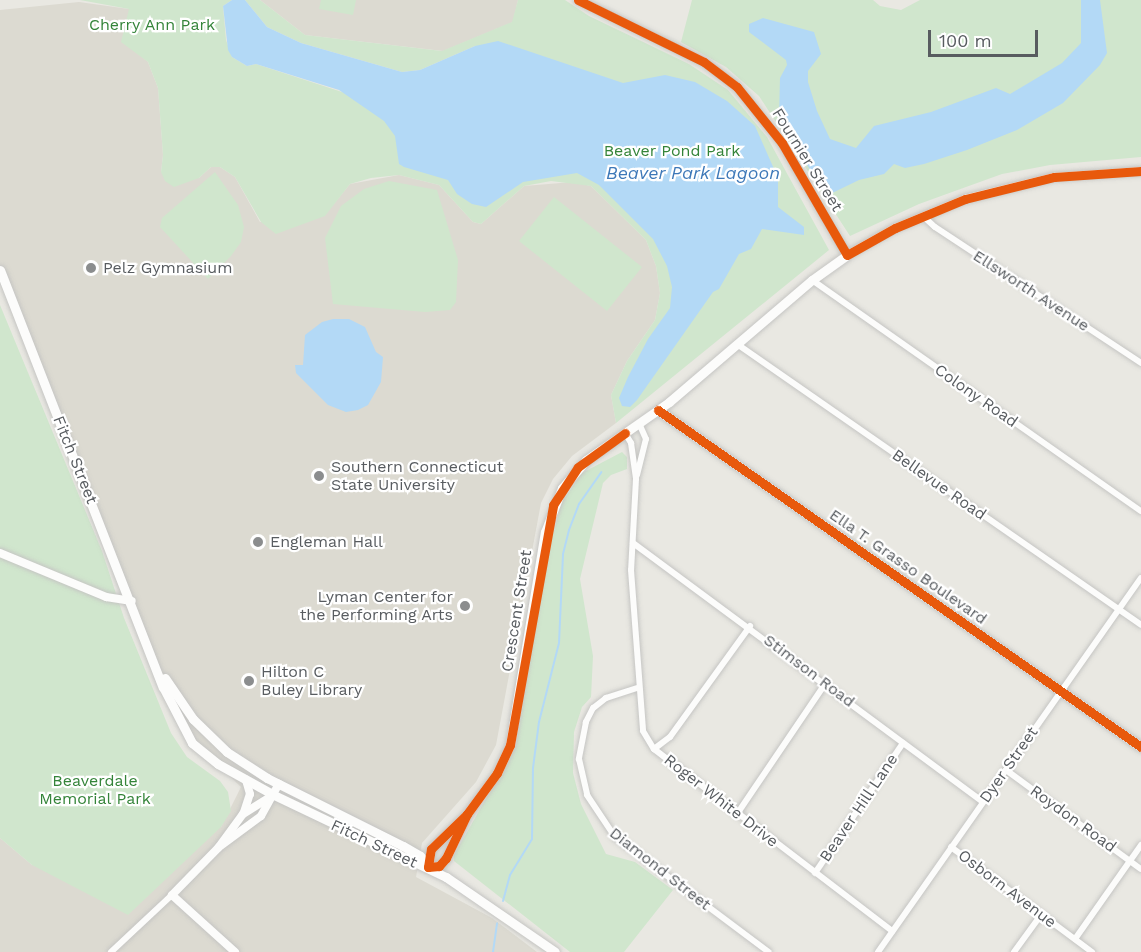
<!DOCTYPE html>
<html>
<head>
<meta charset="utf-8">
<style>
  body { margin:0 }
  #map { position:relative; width:1141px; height:952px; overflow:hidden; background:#e9e8e2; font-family:"Work Sans",sans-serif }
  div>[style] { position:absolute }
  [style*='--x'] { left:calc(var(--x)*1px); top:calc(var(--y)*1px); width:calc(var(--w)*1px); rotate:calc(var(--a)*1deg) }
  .education>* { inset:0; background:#dcdad1 }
  .green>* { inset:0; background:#d0e6cd }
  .water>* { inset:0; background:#b3d9f6 }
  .stream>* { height:2px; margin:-1px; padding:0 1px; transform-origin:1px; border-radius:1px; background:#b3d9f6 }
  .roads { filter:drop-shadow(0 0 2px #c5c5c3) drop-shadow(0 0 2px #c5c5c3) }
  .minor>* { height:6px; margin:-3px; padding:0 3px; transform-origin:3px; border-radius:3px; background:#fcfcfb }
  .tertiary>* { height:8px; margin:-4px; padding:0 4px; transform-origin:4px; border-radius:4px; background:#fcfcfb }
  .secondary>* { height:9px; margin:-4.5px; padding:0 4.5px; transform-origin:4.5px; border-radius:4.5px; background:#fcfcfb }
  .cycleway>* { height:9px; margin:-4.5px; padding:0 4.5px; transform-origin:4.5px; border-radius:4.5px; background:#e8590c }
  .dots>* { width:16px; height:16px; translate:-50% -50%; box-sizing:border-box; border:3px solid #fff; border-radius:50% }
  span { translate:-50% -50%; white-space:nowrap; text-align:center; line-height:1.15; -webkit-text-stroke:4.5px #fff; paint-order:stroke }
  .park-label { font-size:16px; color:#348439 }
  .street-label { font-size:16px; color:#585c60 }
  .poi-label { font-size:16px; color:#585c60 }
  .left { translate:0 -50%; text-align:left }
  .right { translate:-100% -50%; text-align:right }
  .water-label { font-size:18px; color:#3d78b8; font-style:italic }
  .scale { position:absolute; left:928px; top:30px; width:110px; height:27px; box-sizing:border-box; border:3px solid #585c60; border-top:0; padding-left:8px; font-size:18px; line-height:21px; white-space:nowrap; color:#585c60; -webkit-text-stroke:4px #fff; paint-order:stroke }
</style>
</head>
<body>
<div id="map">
  <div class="education">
    <i style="clip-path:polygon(260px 0,518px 0,513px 22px,443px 51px,305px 35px)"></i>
    <i style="clip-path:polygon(79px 2px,129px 9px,131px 47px,148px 62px,158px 88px,163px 155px,161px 172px,199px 178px,211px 167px,220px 167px,235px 177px,260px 222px,324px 216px,350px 184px,399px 175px,439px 185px,473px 222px,481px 224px,524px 186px,573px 182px,591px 186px,646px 240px,656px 266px,660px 293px,655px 320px,627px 361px,611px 395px,616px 423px,572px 456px,553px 479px,541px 503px,496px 745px,476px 782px,422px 843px,416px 877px,492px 918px,537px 952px,0 952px,0 838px,32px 865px,221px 827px,241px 787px,183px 731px,0 266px,0 10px)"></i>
  </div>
  <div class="green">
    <i style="clip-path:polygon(80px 0,232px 0,223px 6px,226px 40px,232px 57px,247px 66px,256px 64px,342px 92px,488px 129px,475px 46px,420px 70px,402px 72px,301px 43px,267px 27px,245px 0,260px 0,305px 35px,442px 51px,512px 22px,518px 0,565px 0,589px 16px,689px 64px,728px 90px,767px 137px,829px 250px,616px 423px,611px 395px,627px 361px,655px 320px,660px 293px,656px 266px,646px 240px,591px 186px,551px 181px,524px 186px,481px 224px,473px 222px,439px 185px,399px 175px,371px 178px,350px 184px,325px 216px,276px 234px,261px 222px,235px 177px,220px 167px,211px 167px,199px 178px,174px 187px,165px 181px,161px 172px,163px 155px,158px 88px,148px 62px,121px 42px,129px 9px)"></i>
    <i style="clip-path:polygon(321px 0,356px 0,353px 15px,319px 9px)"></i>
    <i style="clip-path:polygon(692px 0,873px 0,880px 6px,901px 10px,920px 0,1141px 0,1141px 157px,1050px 165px,1002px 174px,919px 204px,850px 236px,759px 96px,726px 67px,681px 42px)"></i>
    <i style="clip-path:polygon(215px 172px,238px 205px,244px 227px,241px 242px,231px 256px,208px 279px,160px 227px,162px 218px)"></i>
    <i style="clip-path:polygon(389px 181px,437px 190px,458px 260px,456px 302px,450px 310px,425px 312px,333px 304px,325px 238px,341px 206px,364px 189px)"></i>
    <i style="clip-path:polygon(554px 197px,642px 267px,607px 311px,519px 241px)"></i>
    <i style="clip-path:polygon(0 305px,102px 551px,124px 618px,171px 733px,187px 757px,220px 781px,228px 792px,231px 811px,221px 827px,128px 915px,32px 865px,0 838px)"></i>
    <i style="clip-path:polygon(622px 452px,627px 457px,627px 469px,611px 475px,603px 483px,580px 579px,593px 656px,591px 697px,582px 707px,574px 732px,573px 773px,581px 804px,606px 854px,635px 862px,673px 890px,624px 952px,570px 952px,454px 861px,454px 855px,516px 746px,548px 552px,562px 502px,582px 473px)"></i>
  </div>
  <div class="water">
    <i style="clip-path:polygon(232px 0,245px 0,267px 27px,301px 43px,402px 72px,420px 70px,475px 46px,498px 41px,623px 83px,665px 75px,695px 82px,727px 101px,755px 126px,778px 178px,778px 207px,804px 227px,804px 235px,762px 229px,751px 249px,739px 254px,719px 289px,713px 292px,637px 400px,630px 407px,622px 406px,619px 398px,628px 377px,648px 339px,670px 308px,672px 287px,667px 266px,653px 239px,599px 185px,577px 173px,523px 182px,486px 207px,472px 204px,457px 194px,448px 180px,404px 167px,399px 164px,395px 136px,384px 121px,339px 90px,256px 64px,247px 66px,232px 57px,228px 50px,223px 6px)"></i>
    <i style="clip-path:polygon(1081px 0,1100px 0,1107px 53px,1100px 65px,1063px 103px,1017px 130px,967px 150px,924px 164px,905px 168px,894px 164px,884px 174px,859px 180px,826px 196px,779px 118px,780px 78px,787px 65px,786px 60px,749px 32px,749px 24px,763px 18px,814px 32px,821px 54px,808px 71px,808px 82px,817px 111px,830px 139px,856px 148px,874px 126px,931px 112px,996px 88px,1010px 94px,1062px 63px,1081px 43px)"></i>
    <i style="clip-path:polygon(333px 319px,349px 319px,365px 327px,376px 352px,383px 357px,381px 382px,368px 405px,358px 410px,346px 412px,328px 405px,296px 373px,295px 365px,303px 365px,305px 335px,322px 322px)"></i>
  </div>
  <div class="stream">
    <i style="--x:503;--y:901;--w:27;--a:-75"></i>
    <i style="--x:510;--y:875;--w:42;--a:-58.6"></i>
    <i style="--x:532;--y:839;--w:71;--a:-89.2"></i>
    <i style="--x:533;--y:768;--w:46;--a:-82.6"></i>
    <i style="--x:539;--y:722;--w:81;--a:-75.8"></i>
    <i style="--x:559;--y:643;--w:89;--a:-87.4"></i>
    <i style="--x:563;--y:554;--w:25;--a:-76"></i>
    <i style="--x:569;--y:530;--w:28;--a:-69"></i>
    <i style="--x:579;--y:504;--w:39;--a:-55"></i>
    <i style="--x:493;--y:952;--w:29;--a:-82"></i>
  </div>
  <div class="roads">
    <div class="minor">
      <i style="--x:923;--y:216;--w:16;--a:43"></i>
      <i style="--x:935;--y:227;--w:247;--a:33.4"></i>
      <i style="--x:812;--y:280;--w:402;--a:35.1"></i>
      <i style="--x:737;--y:344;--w:492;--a:34.8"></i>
      <i style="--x:625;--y:433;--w:12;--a:59"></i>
      <i style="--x:631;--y:443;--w:36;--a:82"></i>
      <i style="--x:636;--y:479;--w:91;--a:93.1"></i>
      <i style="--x:631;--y:570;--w:161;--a:85.7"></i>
      <i style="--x:643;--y:731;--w:21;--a:59"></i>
      <i style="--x:654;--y:749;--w:300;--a:37.4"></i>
      <i style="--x:637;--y:475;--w:37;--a:-76"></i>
      <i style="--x:646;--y:439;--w:17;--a:-114"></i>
      <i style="--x:633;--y:543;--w:435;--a:36.5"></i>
      <i style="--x:637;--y:688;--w:33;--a:162"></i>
      <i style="--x:606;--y:698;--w:16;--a:142"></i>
      <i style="--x:593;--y:708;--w:16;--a:117"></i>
      <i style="--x:586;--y:722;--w:38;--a:101"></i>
      <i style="--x:579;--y:759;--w:37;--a:77"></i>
      <i style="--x:587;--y:795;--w:50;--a:56.3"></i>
      <i style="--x:615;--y:837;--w:192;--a:36.8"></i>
      <i style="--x:654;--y:749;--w:20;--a:-37"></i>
      <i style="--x:670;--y:737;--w:137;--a:-54.2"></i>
      <i style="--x:1006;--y:770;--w:167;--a:36.3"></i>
      <i style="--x:737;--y:814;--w:157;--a:-55.9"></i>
      <i style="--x:951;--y:847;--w:176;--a:36.7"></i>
      <i style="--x:815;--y:873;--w:157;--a:-55.9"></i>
      <i style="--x:1075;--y:939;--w:115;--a:-54.9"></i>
      <i style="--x:111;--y:952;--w:83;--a:-43.1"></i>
      <i style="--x:878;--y:952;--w:457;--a:-54.9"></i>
      <i style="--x:1014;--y:952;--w:46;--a:-53.9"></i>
    </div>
    <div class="tertiary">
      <i style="--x:578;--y:0;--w:140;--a:26.2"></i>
      <i style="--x:704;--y:62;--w:41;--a:37.1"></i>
      <i style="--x:737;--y:87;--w:72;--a:51.2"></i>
      <i style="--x:782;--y:143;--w:129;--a:59.9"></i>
      <i style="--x:847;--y:255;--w:55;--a:-29.4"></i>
      <i style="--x:895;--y:228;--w:76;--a:-22.5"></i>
      <i style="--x:965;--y:199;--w:92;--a:-13.9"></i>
      <i style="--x:1054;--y:177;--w:87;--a:-3.9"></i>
      <i style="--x:0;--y:553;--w:115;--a:22.5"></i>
      <i style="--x:106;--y:597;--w:26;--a:9"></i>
      <i style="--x:244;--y:812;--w:19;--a:-72"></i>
      <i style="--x:250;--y:794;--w:15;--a:-106"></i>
      <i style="--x:219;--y:847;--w:52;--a:-36.4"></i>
      <i style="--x:261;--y:816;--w:37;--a:-61"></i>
      <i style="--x:235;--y:952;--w:85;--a:-137.9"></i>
      <i style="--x:172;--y:895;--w:66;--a:-45.6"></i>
      <i style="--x:218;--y:848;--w:42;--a:-53.7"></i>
      <i style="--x:243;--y:814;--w:36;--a:-32"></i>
    </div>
    <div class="secondary">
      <i style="--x:0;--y:270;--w:448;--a:68.7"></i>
      <i style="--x:163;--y:687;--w:63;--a:62.6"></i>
      <i style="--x:192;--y:743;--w:33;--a:39"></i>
      <i style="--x:218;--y:764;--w:64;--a:29"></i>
      <i style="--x:274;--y:795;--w:191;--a:25.5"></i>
      <i style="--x:446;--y:877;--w:132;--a:34.5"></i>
      <i style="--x:658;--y:410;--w:589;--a:34.9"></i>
      <i style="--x:165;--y:678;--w:50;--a:55.7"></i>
      <i style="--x:193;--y:719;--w:47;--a:44.1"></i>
      <i style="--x:227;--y:752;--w:48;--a:33"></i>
      <i style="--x:267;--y:778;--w:152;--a:26.6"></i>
      <i style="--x:403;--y:846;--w:20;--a:30"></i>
      <i style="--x:420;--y:856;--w:14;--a:54"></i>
      <i style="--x:428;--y:867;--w:18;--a:-81"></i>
      <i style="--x:431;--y:849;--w:50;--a:-44.2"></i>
      <i style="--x:467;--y:814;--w:51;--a:-53.8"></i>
      <i style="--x:497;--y:773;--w:31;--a:-65"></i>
      <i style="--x:510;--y:745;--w:216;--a:-80.7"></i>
      <i style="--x:545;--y:532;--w:47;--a:-68.9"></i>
      <i style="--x:562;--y:488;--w:37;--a:-49"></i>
      <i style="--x:586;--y:460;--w:101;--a:-34.9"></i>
      <i style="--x:669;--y:402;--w:188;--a:-40.5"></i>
      <i style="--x:812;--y:280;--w:43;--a:-35.5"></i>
      <i style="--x:428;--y:867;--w:11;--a:-5"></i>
      <i style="--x:439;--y:866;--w:11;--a:-49"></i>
      <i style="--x:446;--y:858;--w:47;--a:-64.5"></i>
    </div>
  </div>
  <div class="cycleway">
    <i style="--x:578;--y:0;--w:140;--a:26.2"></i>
    <i style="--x:704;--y:62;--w:41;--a:37.1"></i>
    <i style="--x:737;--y:87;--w:72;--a:51.2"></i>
    <i style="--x:782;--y:143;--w:129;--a:59.9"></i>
    <i style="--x:847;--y:255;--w:55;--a:-29.4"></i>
    <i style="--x:895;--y:228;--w:76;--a:-22.5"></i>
    <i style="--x:965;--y:199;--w:92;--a:-13.9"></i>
    <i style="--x:1054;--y:177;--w:87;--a:-3.9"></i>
    <i style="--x:658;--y:410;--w:589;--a:34.9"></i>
    <i style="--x:467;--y:814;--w:49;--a:115.5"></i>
    <i style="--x:446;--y:858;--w:11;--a:131"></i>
    <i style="--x:439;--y:866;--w:11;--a:175"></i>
    <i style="--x:428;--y:867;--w:18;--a:-81"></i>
    <i style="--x:431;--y:849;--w:50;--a:-44.2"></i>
    <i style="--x:467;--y:814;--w:51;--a:-53.8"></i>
    <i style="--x:497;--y:773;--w:31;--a:-65"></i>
    <i style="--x:510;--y:745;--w:244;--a:-79.8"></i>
    <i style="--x:553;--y:505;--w:45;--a:-56.7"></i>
    <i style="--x:578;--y:467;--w:58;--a:-35.9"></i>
  </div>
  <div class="dots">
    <i style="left:91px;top:268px;background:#8b8d8e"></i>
    <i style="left:319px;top:476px;background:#8b8d8e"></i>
    <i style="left:258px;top:542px;background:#8b8d8e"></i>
    <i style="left:465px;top:606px;background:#8b8d8e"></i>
    <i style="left:249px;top:681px;background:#8b8d8e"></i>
  </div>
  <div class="park-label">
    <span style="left:152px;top:25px">Cherry Ann Park</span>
    <span style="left:672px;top:151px">Beaver Pond Park</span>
    <span style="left:95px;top:790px">Beaverdale<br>Memorial Park</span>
  </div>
  <div class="street-label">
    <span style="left:807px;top:160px;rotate:58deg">Fournier Street</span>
    <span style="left:1031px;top:291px;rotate:33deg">Ellsworth Avenue</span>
    <span style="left:976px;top:396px;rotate:35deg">Colony Road</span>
    <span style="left:75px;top:460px;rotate:68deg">Fitch Street</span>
    <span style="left:939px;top:485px;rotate:35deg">Bellevue Road</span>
    <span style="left:908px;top:567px;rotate:35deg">Ella T. Grasso Boulevard</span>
    <span style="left:517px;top:611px;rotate:-81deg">Crescent Street</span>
    <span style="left:809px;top:671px;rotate:37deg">Stimson Road</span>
    <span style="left:1009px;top:765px;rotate:-55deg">Dyer Street</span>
    <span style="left:721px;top:801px;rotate:38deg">Roger White Drive</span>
    <span style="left:859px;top:808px;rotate:-56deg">Beaver Hill Lane</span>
    <span style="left:1073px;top:819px;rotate:36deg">Roydon Road</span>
    <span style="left:374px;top:844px;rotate:25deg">Fitch Street</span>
    <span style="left:660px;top:869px;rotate:38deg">Diamond Street</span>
    <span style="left:1007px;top:889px;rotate:37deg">Osborn Avenue</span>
  </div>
  <div class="poi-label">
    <span class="left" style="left:103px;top:268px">Pelz Gymnasium</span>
    <span class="left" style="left:331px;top:476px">Southern Connecticut<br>State University</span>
    <span class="left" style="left:270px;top:542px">Engleman Hall</span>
    <span class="right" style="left:453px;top:606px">Lyman Center for<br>the Performing Arts</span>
    <span class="left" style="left:261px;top:681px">Hilton C<br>Buley Library</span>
  </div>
  <div class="water-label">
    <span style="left:693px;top:173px">Beaver Park Lagoon</span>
  </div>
  <div class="scale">100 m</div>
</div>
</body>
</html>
